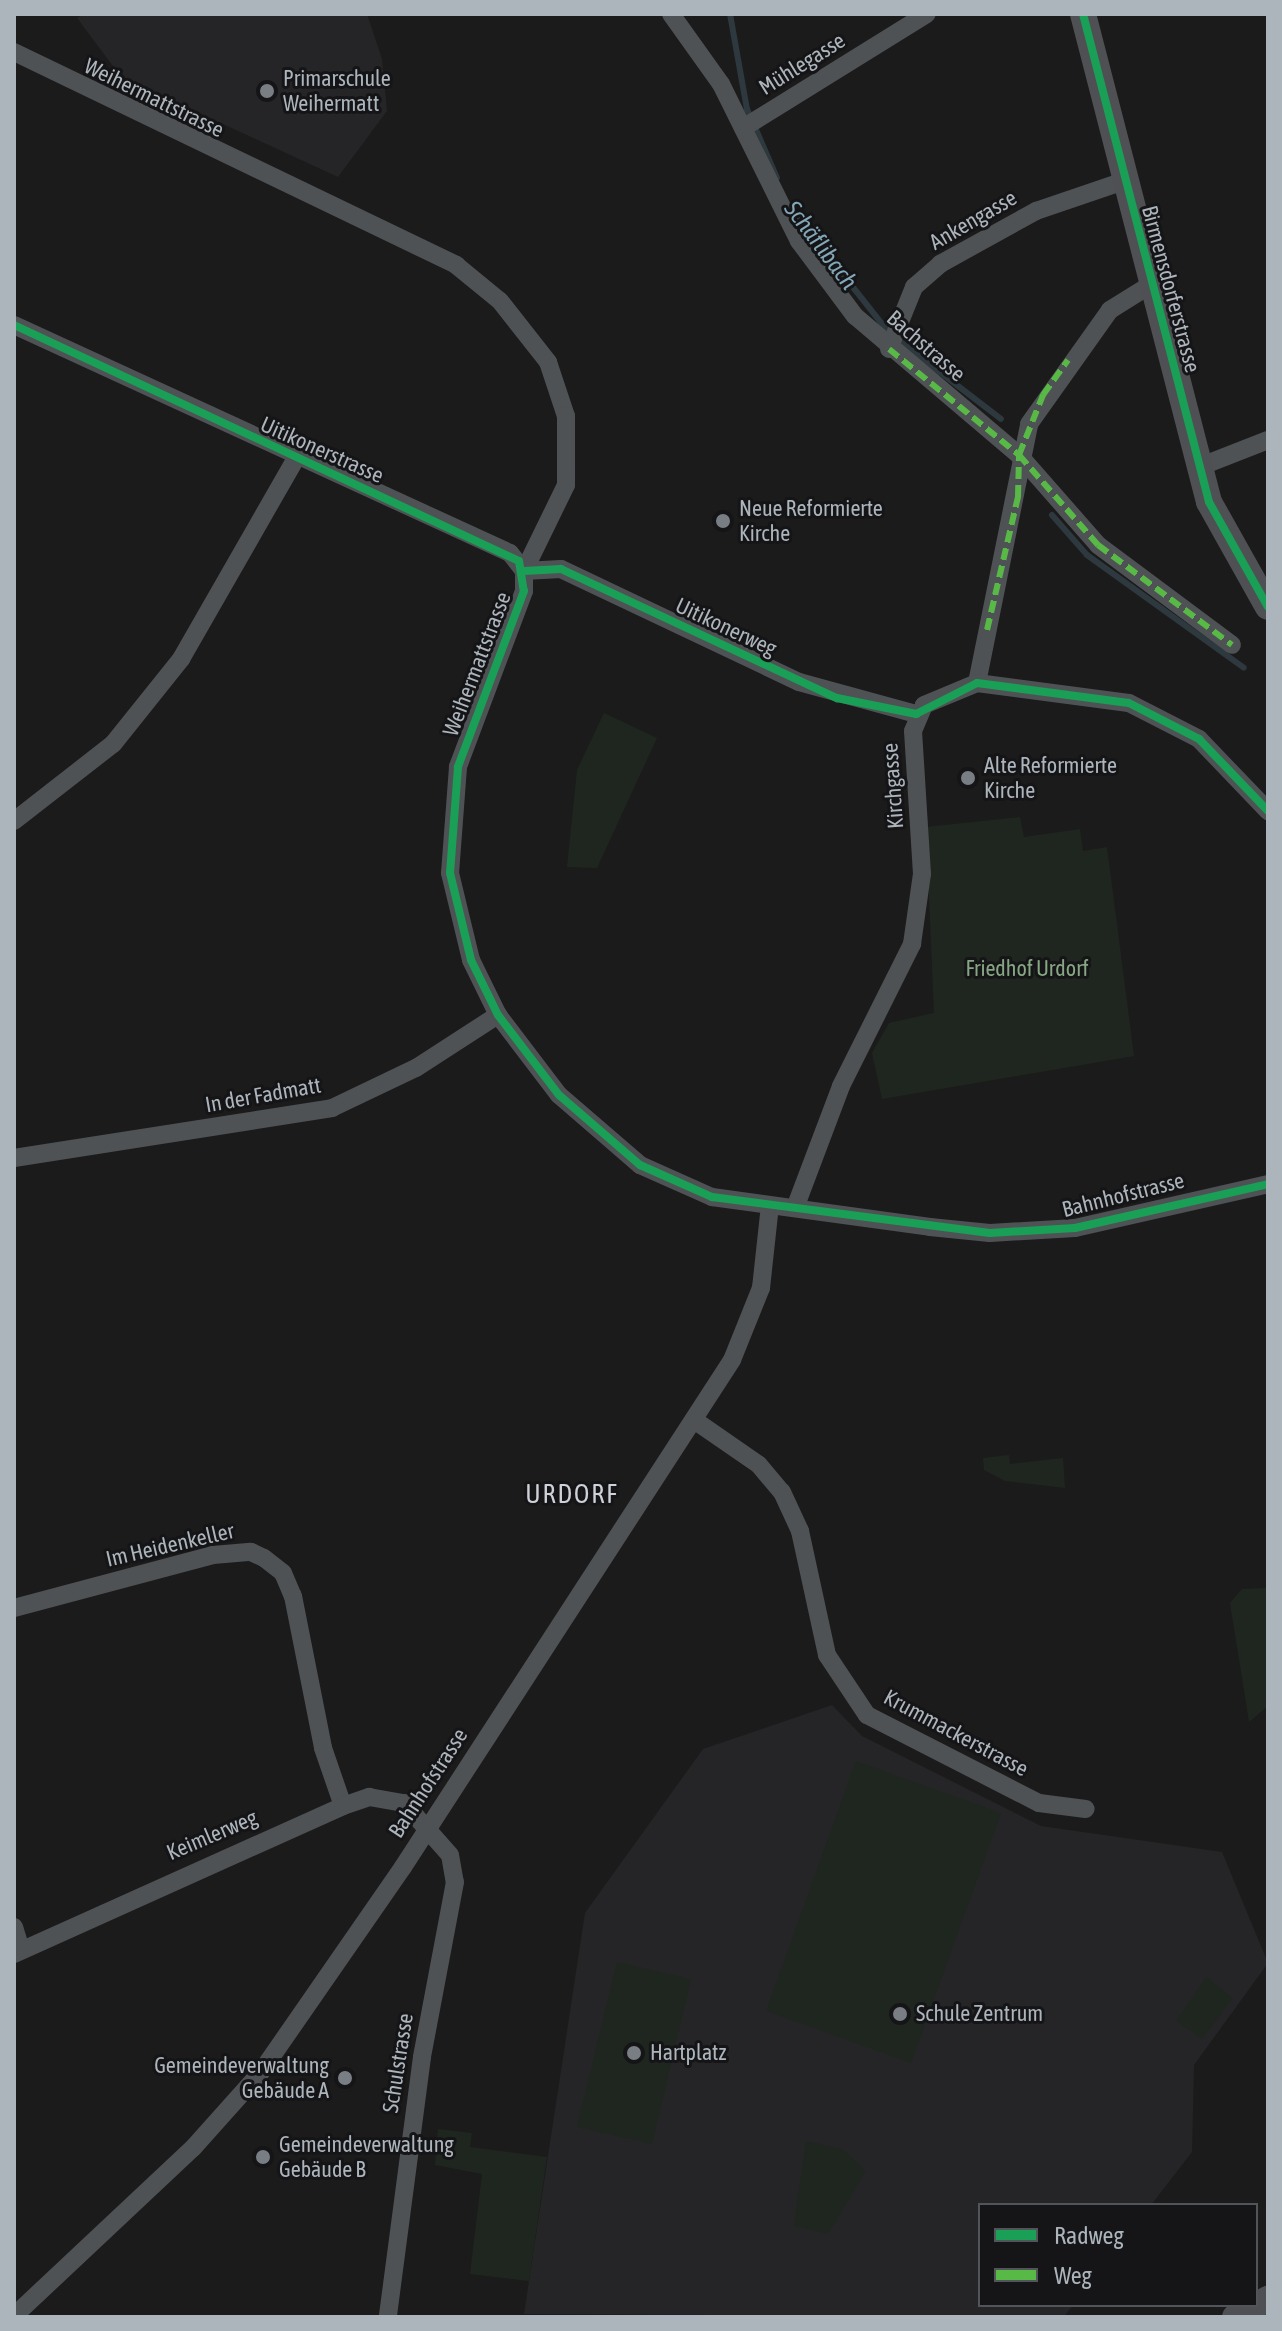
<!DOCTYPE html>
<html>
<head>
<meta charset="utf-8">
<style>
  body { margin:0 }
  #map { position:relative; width:1282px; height:2331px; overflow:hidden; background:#1b1b1b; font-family:"Asap Condensed",sans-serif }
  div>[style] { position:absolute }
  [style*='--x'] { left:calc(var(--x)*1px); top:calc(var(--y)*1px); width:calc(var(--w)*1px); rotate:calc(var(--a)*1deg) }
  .built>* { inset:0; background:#252527 }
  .green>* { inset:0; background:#1f261f }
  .stream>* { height:6px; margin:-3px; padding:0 3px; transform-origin:3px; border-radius:3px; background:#2d393e }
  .minor>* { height:18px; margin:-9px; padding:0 9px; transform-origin:9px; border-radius:9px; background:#4f5254 }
  .secondary>* { height:26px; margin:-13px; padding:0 13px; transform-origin:13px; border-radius:13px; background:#4e5053 }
  .quiet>* { height:6px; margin-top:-3px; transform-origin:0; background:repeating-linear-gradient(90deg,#58b947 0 12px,transparent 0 18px) }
  .cycleway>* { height:8px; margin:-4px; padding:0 4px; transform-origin:4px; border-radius:4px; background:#1a9f57 }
  .dots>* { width:22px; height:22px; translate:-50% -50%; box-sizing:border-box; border:4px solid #151517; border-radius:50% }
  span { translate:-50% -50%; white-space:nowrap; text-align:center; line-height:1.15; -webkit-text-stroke:6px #151517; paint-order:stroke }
  .street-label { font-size:22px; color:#acb4bc }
  .poi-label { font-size:22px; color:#acb4bc }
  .left { translate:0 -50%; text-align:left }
  .right { translate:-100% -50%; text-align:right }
  .park-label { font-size:22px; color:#87a784 }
  .water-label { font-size:24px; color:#84a7b7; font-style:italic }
  .quarter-label { font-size:26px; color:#ced2d8; letter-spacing:2px }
  .frame { position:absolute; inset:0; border:16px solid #acb4bc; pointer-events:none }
  .legend { position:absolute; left:978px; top:2203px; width:280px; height:104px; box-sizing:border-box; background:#151517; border:2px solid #515559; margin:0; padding:10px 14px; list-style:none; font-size:24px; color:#acb4bc }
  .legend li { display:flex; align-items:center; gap:16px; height:40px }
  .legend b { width:40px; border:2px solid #515559 }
</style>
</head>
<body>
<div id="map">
  <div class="built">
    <i style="clip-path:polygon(83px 14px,367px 14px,382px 59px,387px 111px,338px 177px,121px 77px,77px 18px)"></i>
    <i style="clip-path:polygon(832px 1705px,862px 1736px,1041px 1826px,1222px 1852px,1268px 1963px,1194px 2065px,1192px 2152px,1151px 2205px,980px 2205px,980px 2305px,1073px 2305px,1064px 2317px,524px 2314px,585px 1913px,703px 1749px)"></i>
  </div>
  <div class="green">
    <i style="clip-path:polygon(604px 713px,657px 738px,597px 868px,567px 867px,577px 770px)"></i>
    <i style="clip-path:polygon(1020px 817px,1024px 837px,1080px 829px,1083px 851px,1107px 847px,1134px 1056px,882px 1099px,872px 1053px,889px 1023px,934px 1013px,926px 827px)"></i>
    <i style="clip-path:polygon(1009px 1455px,1010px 1464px,1063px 1458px,1065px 1488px,1005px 1481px,984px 1470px,983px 1458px)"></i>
    <i style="clip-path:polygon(1268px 1588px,1268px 1706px,1249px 1722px,1230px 1603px,1242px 1589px)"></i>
    <i style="clip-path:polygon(856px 1761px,1001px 1813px,911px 2063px,766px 2011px)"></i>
    <i style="clip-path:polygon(617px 1962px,691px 1979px,652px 2144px,577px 2127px)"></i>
    <i style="clip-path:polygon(1206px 1977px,1233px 1998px,1202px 2039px,1176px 2021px)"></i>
    <i style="clip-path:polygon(438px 2129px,472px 2133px,470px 2147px,547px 2157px,529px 2281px,470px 2274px,482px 2174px,435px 2165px)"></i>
    <i style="clip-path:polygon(806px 2141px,842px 2149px,866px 2171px,828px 2234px,794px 2226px)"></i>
  </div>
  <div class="stream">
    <i style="--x:730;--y:14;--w:97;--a:79.9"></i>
    <i style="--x:747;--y:109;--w:75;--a:66.5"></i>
    <i style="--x:792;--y:210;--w:157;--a:51.7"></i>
    <i style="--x:889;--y:333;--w:141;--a:37.5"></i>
    <i style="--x:1052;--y:515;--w:53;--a:48.8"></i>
    <i style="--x:1087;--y:555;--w:193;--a:35.7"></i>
  </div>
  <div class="minor">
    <i style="--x:671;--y:14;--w:86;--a:54.5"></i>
    <i style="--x:721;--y:84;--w:175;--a:63.6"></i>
    <i style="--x:799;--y:241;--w:94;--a:53.3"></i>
    <i style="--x:855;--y:316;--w:215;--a:40.3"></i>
    <i style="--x:1019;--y:455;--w:120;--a:48.7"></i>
    <i style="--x:1098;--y:545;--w:167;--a:36.7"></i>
    <i style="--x:14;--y:52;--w:491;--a:25.7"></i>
    <i style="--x:456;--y:265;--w:57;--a:39.3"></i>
    <i style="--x:500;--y:301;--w:78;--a:51.8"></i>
    <i style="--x:548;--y:362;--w:57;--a:71.6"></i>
    <i style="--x:566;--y:416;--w:69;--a:90"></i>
    <i style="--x:566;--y:485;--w:96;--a:116"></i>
    <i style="--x:524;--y:571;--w:20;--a:90"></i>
    <i style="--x:524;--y:591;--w:188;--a:110.6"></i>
    <i style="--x:458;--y:767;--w:106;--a:94.3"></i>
    <i style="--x:450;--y:873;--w:89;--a:76.4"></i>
    <i style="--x:471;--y:960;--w:61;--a:63.9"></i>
    <i style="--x:498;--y:1015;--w:101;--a:52.7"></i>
    <i style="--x:559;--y:1095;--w:107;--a:40.8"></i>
    <i style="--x:640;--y:1165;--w:79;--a:24"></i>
    <i style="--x:712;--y:1197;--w:220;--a:7.8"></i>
    <i style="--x:930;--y:1227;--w:60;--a:5.7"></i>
    <i style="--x:990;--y:1233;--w:85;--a:-3.4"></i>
    <i style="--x:1075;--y:1228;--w:198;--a:-12.8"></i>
    <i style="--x:743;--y:128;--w:216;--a:-31.8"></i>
    <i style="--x:14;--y:325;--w:546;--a:24.69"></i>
    <i style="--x:510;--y:553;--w:23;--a:52"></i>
    <i style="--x:889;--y:349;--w:67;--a:-68"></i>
    <i style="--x:914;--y:287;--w:35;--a:-41"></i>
    <i style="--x:940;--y:264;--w:110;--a:-28.9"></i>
    <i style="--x:1036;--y:211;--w:93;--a:-18.8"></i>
    <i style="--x:1199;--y:467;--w:74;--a:-21.4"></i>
    <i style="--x:524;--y:571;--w:37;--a:-3"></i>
    <i style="--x:561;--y:569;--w:263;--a:25.4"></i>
    <i style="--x:799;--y:682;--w:121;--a:15.3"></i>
    <i style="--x:977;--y:683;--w:264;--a:-78.6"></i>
    <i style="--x:1029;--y:424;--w:140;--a:-54.6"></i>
    <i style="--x:1110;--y:310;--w:47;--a:-32"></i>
    <i style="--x:14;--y:821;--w:125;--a:-37.9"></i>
    <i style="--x:113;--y:744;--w:109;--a:-51.3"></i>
    <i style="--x:181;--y:659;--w:232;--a:-60.2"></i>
    <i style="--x:14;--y:1158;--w:322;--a:-8.9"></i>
    <i style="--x:332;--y:1108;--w:93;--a:-25.5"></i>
    <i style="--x:416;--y:1068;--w:98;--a:-32.9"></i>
    <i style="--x:795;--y:1208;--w:130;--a:-69.3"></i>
    <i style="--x:841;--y:1086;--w:159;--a:-63.4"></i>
    <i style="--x:912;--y:944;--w:71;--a:-81.9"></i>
    <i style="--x:922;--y:874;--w:143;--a:-93.6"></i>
    <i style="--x:913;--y:731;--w:28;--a:-67"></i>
    <i style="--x:924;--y:705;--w:57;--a:-22.5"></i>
    <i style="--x:977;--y:683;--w:153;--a:7.5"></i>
    <i style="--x:1129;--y:703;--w:79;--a:27.2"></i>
    <i style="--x:1199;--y:739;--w:100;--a:46.2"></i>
    <i style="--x:697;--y:1422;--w:75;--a:34.7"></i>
    <i style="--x:759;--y:1465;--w:35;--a:50"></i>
    <i style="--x:782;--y:1492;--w:43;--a:65.2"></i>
    <i style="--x:800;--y:1531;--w:127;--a:77.7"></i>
    <i style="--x:827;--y:1655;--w:72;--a:56.3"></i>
    <i style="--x:867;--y:1715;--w:193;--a:27.1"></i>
    <i style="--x:1039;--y:1803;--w:47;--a:7.3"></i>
    <i style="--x:14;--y:1608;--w:206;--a:-14.9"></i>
    <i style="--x:213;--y:1555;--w:38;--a:-5"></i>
    <i style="--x:251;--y:1552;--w:14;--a:25"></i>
    <i style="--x:264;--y:1558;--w:24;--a:38"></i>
    <i style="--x:283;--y:1573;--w:25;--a:67"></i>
    <i style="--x:293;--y:1596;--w:155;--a:78.8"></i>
    <i style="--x:323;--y:1748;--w:61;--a:71"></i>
    <i style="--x:14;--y:1927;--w:24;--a:73"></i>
    <i style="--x:14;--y:1954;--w:361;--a:-24.2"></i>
    <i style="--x:343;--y:1806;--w:28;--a:-19"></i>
    <i style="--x:369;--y:1797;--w:36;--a:10"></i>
    <i style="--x:404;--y:1803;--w:69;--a:48.5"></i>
    <i style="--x:450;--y:1855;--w:27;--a:80"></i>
    <i style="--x:455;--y:1882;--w:178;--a:100.7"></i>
    <i style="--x:422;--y:2057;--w:262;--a:97.5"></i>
    <i style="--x:14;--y:2316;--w:245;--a:-43.2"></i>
    <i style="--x:193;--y:2148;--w:102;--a:-48.2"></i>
    <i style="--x:261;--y:2072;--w:249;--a:-55.3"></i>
    <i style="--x:403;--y:1867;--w:604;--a:-57.02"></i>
    <i style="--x:732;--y:1360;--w:78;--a:-68.1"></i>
    <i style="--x:761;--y:1288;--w:83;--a:-83.8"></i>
  </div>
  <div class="secondary">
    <i style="--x:1083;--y:14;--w:504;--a:75.52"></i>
    <i style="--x:1209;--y:502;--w:120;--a:60.7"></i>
    <i style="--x:1235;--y:2317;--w:38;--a:-29"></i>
  </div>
  <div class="quiet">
    <i style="--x:889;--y:349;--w:168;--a:39.2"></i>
    <i style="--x:1019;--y:455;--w:120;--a:48.7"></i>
    <i style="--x:1098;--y:545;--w:167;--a:36.7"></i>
    <i style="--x:987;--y:630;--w:137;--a:-76.9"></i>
    <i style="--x:1018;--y:497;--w:42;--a:-88.6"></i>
    <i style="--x:1019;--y:455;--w:65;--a:-68.2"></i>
    <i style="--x:1043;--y:395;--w:43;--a:-54.5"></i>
  </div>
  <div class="cycleway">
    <i style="--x:1083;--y:14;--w:504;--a:75.52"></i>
    <i style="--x:1209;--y:502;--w:120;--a:60.7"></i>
    <i style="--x:14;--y:325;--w:557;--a:25.05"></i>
    <i style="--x:519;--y:561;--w:30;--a:81"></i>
    <i style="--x:524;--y:591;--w:188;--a:110.6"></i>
    <i style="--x:458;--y:767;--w:106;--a:94.3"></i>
    <i style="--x:450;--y:873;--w:89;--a:76.4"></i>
    <i style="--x:471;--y:960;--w:61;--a:63.9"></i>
    <i style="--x:498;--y:1015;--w:101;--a:52.7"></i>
    <i style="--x:559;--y:1095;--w:107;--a:40.8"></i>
    <i style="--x:640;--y:1165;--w:79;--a:24"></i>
    <i style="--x:712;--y:1197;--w:280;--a:7.4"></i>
    <i style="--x:990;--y:1233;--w:85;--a:-3.4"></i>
    <i style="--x:1075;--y:1228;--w:198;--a:-12.8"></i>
    <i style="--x:524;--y:571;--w:37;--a:-3"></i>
    <i style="--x:561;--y:569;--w:305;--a:25.1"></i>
    <i style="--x:837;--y:698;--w:81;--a:11.4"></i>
    <i style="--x:916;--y:714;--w:68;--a:-26.9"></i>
    <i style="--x:977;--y:683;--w:153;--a:7.5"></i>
    <i style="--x:1129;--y:703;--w:79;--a:27.2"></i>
    <i style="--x:1199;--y:739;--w:100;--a:46.2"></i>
  </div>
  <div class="dots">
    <i style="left:267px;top:91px;background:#797e84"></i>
    <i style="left:723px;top:521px;background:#797e84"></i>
    <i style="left:968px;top:778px;background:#797e84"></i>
    <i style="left:900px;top:2014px;background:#797e84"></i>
    <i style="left:634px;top:2053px;background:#797e84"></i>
    <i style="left:345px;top:2078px;background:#797e84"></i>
    <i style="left:263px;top:2157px;background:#797e84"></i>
  </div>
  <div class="street-label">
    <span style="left:802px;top:64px;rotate:-32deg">Mühlegasse</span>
    <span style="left:154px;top:98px;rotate:26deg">Weihermattstrasse</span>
    <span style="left:973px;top:220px;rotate:-30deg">Ankengasse</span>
    <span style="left:1171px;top:289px;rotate:75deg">Birmensdorferstrasse</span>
    <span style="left:926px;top:346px;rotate:41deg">Bachstrasse</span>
    <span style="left:322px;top:450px;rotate:24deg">Uitikonerstrasse</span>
    <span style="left:726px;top:627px;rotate:25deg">Uitikonerweg</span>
    <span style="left:477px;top:664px;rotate:-69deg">Weihermattstrasse</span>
    <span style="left:893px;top:786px;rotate:-94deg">Kirchgasse</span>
    <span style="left:263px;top:1095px;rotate:-10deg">In der Fadmatt</span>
    <span style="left:1123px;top:1195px;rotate:-14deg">Bahnhofstrasse</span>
    <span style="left:170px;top:1545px;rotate:-13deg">Im Heidenkeller</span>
    <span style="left:956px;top:1733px;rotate:28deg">Krummackerstrasse</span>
    <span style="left:428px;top:1783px;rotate:-57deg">Bahnhofstrasse</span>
    <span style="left:212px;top:1835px;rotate:-23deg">Keimlerweg</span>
    <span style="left:398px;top:2063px;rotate:-81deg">Schulstrasse</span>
  </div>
  <div class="poi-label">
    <span class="left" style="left:283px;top:91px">Primarschule<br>Weihermatt</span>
    <span class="left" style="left:739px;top:521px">Neue Reformierte<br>Kirche</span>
    <span class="left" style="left:984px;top:778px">Alte Reformierte<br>Kirche</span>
    <span class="left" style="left:916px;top:2014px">Schule Zentrum</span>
    <span class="left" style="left:650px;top:2053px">Hartplatz</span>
    <span class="right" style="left:329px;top:2078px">Gemeindeverwaltung<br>Gebäude A</span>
    <span class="left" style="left:279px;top:2157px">Gemeindeverwaltung<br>Gebäude B</span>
  </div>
  <div class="park-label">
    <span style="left:1027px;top:969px">Friedhof Urdorf</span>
  </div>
  <div class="water-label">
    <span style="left:821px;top:245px;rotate:53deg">Schäflibach</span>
  </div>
  <div class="quarter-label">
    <span style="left:572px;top:1495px">URDORF</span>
  </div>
  <div class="frame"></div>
  <ul class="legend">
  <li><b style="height:10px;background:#1a9f57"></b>Radweg</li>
  <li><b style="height:10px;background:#58b947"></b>Weg</li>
  </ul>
</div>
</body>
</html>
